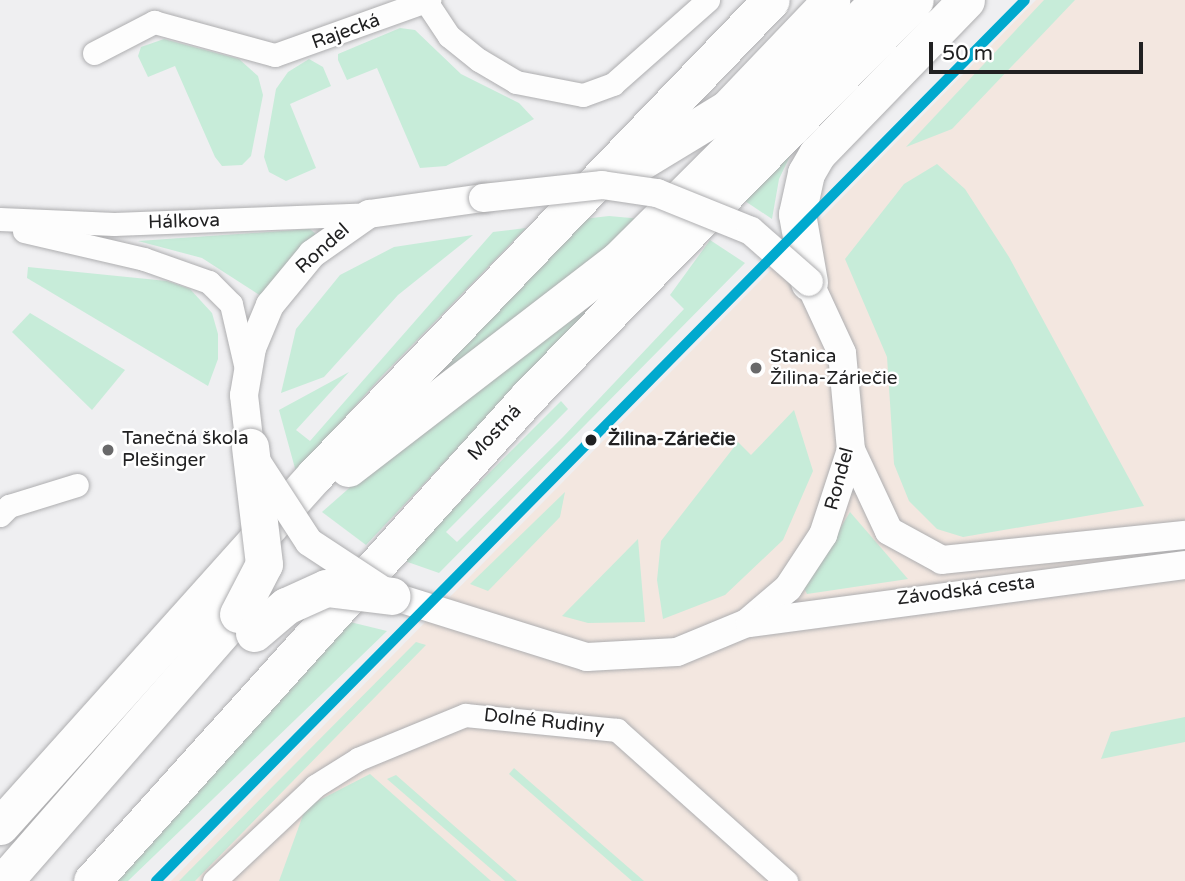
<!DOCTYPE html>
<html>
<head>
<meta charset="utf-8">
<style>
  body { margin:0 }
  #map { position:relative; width:1185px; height:881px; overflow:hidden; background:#efeff1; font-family:"Varela Round",sans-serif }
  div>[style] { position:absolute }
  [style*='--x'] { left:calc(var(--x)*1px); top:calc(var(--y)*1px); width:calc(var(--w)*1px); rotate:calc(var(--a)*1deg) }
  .industrial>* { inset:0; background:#f3e7e0 }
  .green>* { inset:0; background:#c7ecd9 }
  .roads { filter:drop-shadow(0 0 2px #aeaeb0) drop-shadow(0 0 2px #aeaeb0) }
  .minor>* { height:23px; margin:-11.5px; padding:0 11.5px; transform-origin:11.5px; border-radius:11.5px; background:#fdfdfd }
  .tertiary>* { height:28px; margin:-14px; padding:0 14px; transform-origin:14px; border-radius:14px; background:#fdfdfd }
  .primary>* { height:37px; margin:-18.5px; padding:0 18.5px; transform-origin:18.5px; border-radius:18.5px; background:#fdfdfd }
  .bridges { filter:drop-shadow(0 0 2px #aeaeb0) drop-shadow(0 0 2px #aeaeb0) }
  .tertiary-bridge>* { height:28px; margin:-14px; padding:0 14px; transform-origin:14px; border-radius:14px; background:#fdfdfd }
  .primary-bridge>* { height:37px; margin:-18.5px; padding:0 18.5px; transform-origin:18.5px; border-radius:18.5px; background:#fdfdfd }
  .rail-1>* { height:10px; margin:-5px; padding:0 5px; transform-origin:5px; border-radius:5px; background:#00a9ce }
  .dots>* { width:19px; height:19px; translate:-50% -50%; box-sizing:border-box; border:4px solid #fff; border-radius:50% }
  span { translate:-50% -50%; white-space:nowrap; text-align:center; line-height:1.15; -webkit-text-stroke:5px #fff; paint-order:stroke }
  .street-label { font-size:19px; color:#212122 }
  .poi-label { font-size:19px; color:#212122 }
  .left { translate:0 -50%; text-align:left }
  .stop-label { font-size:19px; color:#212122; font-weight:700 }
  .scale { position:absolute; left:929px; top:42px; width:214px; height:32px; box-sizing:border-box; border:4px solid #212122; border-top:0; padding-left:9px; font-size:21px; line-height:24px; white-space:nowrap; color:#212122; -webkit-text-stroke:5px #fff; paint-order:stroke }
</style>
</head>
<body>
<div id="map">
  <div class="industrial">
    <i style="clip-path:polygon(1036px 0,1185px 0,1185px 881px,171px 881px)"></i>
  </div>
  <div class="green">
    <i style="clip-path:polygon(1044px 0,1075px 0,952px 129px,906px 147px)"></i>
    <i style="clip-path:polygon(400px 28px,415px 30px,461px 74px,519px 103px,534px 119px,446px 166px,420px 168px,377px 68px,347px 80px,338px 60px,338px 54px)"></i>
    <i style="clip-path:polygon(164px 39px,239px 59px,258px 76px,263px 95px,251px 156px,242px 165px,222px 166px,215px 157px,175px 66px,148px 77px,138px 56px,141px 47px)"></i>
    <i style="clip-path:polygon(309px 59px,323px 67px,331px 86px,290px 104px,316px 168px,286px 181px,269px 172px,264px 157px,276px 89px,288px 72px)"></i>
    <i style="clip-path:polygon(791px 154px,779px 179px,772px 219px,745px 201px)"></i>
    <i style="clip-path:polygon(937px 164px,965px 189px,1009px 257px,1144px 506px,963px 537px,937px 529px,909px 501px,894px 464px,887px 357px,845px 259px,904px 184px)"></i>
    <i style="clip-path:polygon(609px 216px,642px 219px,405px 406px,583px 219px)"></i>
    <i style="clip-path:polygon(526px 228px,381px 377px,296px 472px,279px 410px,349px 372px,296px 430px,310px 441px,493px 232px)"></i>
    <i style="clip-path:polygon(310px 229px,317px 235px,261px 296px,202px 258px,138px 241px)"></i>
    <i style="clip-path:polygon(473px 235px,398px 295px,324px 377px,281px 393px,296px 329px,340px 275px,394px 247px)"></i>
    <i style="clip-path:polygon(710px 240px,745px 263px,439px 573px,402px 560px,561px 401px,568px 409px,446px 532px,457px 542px,563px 437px,684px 309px,670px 295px)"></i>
    <i style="clip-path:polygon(28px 267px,167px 281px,190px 289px,212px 313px,218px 334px,218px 359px,208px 386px,27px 278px)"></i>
    <i style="clip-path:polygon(607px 290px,366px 545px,322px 512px,372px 468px)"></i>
    <i style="clip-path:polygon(30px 313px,125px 370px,92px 410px,12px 332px)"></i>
    <i style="clip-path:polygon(794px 410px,813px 471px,783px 540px,725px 595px,663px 619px,657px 580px,661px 541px,738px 442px,751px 455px)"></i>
    <i style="clip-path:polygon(565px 492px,560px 517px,488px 591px,470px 584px)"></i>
    <i style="clip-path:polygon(850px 512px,908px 579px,807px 594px,804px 588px)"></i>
    <i style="clip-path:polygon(638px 539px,645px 622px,588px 623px,562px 616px)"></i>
    <i style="clip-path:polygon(346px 621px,387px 631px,128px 881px,113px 881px)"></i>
    <i style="clip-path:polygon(416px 642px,426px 645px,195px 881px,179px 881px)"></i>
    <i style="clip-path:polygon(1185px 717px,1185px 742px,1101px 759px,1111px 732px)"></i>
    <i style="clip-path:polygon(514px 768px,644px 881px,632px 881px,509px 774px)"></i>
    <i style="clip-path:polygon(370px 774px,491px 881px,279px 881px,306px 807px)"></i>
    <i style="clip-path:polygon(396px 775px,517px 881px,505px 881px,387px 779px)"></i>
  </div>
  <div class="roads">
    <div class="minor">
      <i style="--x:425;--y:0;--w:43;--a:56.3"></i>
      <i style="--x:449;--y:36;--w:38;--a:39"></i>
      <i style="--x:479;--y:60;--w:43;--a:30.7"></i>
      <i style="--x:516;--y:82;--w:68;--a:11"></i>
      <i style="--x:583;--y:95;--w:32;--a:-20"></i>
      <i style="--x:613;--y:84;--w:127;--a:-41.5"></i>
      <i style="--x:94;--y:53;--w:68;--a:-27.3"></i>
      <i style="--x:154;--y:22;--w:125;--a:15.3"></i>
      <i style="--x:275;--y:55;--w:164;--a:-19.7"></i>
      <i style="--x:0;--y:219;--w:114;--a:2.5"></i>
      <i style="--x:114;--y:224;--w:255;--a:-2.2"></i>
      <i style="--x:24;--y:231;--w:123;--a:13.1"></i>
      <i style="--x:144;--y:259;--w:69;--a:19.5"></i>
      <i style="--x:209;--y:282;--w:31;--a:45"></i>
      <i style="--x:231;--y:304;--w:67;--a:77"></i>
      <i style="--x:0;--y:515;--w:13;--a:-45"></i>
      <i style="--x:9;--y:506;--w:71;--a:-17.2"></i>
      <i style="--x:214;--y:881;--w:139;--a:-43.2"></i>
      <i style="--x:315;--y:786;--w:51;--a:-32.1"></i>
      <i style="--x:358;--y:759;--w:116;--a:-22.4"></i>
      <i style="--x:465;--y:715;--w:153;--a:5.6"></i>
      <i style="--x:617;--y:730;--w:227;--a:41.8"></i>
    </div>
    <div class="tertiary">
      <i style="--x:250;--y:447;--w:52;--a:-96.6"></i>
      <i style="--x:244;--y:395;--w:48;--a:-80.3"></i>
      <i style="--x:252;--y:348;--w:47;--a:-67.3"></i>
      <i style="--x:270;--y:305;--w:66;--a:-50.5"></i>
      <i style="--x:312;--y:254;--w:70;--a:-35.1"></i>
      <i style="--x:369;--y:214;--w:115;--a:-8"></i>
      <i style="--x:851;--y:450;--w:89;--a:64.9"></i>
      <i style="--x:889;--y:531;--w:60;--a:28.7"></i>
      <i style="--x:942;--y:560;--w:244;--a:-5.9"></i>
      <i style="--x:392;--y:596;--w:204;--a:17.4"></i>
      <i style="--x:587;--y:657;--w:90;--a:-3.2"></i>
      <i style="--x:677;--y:652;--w:76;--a:-22.5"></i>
      <i style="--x:747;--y:623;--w:54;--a:-40.5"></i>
      <i style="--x:788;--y:588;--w:64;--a:-56.6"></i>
      <i style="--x:823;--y:535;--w:89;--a:-71.8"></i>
      <i style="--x:851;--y:450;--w:97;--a:-95.3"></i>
      <i style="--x:842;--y:353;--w:78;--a:-114.9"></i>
      <i style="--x:750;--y:623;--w:439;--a:-7.6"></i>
    </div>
    <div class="primary">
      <i style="--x:615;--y:177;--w:131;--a:-31.3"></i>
      <i style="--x:727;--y:109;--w:151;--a:-46.3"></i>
      <i style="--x:809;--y:282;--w:69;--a:-100"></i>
      <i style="--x:797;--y:214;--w:42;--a:-77.6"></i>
      <i style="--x:806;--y:173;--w:22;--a:-60"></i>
      <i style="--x:817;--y:154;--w:214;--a:-45.9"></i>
      <i style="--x:348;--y:468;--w:341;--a:-37.6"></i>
      <i style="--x:618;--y:260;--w:368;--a:-44.9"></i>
      <i style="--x:0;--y:826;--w:472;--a:-48.1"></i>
      <i style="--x:315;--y:475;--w:658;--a:-46.17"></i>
      <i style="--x:4;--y:881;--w:355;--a:-48.8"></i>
      <i style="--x:92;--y:881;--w:651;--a:-47.99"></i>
      <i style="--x:528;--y:397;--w:554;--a:-45.73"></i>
    </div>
  </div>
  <div class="bridges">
    <div class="tertiary-bridge">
      <i style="--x:483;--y:198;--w:120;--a:-6.2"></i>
      <i style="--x:602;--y:185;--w:56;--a:8.3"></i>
      <i style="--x:657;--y:193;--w:101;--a:22"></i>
      <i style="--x:751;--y:231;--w:77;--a:41.3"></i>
      <i style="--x:257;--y:462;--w:95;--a:57"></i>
      <i style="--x:309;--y:542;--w:87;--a:33.3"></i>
    </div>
    <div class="primary-bridge">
      <i style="--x:238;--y:614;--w:56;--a:-62.5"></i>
      <i style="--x:264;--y:564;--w:118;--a:-96.8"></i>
      <i style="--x:254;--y:633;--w:42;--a:-40.2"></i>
      <i style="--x:286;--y:606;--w:44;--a:-24.2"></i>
      <i style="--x:326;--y:588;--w:66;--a:6.9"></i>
    </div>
  </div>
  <div class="rail-1">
    <i style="--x:156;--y:881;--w:1237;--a:-45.39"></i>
  </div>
  <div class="dots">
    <i style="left:756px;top:368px;background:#69696a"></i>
    <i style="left:591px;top:440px;background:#212122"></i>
    <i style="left:108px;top:450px;background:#69696a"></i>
  </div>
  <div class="street-label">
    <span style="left:346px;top:32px;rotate:-20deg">Rajecká</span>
    <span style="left:184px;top:222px;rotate:-2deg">Hálkova</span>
    <span style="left:323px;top:249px;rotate:-42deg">Rondel</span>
    <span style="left:495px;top:433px;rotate:-47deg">Mostná</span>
    <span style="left:840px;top:479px;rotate:-75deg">Rondel</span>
    <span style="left:966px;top:591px;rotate:-7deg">Závodská cesta</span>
    <span style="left:544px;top:722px;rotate:6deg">Dolné Rudiny</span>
  </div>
  <div class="poi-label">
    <span class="left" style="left:770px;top:368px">Stanica<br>Žilina-Záriečie</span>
    <span class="left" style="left:122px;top:450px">Tanečná škola<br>Plešinger</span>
  </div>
  <div class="stop-label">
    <span class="left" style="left:608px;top:440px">Žilina-Záriečie</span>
  </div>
  <div class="scale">50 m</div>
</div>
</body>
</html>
